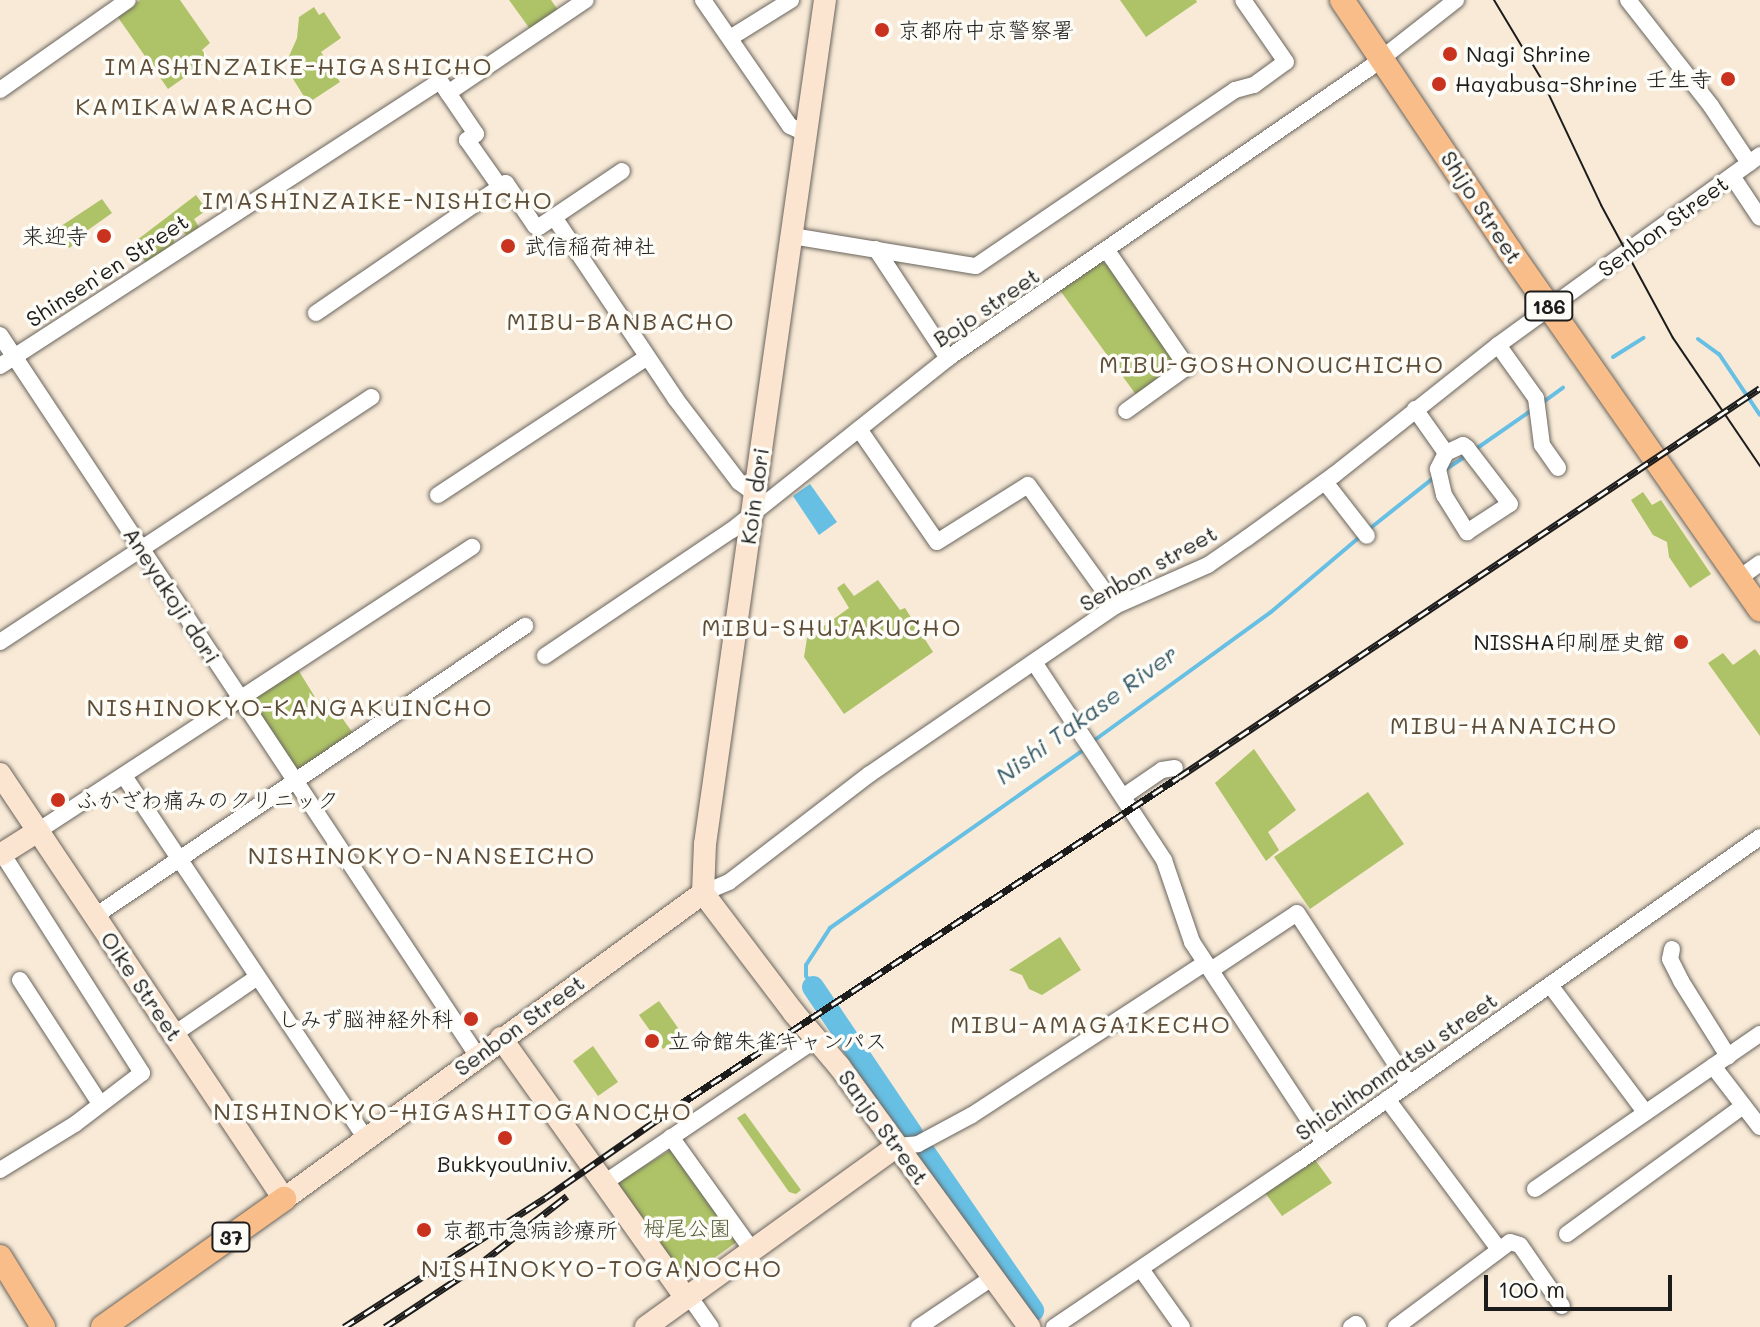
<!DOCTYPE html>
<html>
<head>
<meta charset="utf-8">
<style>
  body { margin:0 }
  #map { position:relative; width:1760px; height:1327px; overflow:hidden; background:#f8ead7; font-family:Mali,"Klee One",sans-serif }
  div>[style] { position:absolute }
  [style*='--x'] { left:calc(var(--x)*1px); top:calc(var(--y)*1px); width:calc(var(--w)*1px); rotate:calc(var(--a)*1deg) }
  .green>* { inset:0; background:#aec367 }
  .water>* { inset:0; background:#67bfe4 }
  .stream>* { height:4px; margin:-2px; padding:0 2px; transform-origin:2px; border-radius:2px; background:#67bfe4 }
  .river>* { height:22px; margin:-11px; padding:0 11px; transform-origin:11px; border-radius:11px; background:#67bfe4 }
  .roads { filter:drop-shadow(0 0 2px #69645d) drop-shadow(0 0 2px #69645d) }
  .street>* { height:16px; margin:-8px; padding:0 8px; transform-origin:8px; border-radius:8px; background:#fff }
  .secondary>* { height:22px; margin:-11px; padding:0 11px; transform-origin:11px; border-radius:11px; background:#fce5d0 }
  .primary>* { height:24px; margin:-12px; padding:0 12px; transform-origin:12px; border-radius:12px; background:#f8bd89 }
  .tram>* { height:2px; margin:-1px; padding:0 1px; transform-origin:1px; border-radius:1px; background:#1c1c1c }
  .rail>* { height:7px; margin-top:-3.5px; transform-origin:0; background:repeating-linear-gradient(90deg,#fdfcf7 0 12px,#1c1c1c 0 24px); box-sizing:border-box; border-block:2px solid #1c1c1c }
  .dots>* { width:22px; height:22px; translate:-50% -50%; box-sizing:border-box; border:4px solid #fdfcf7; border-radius:50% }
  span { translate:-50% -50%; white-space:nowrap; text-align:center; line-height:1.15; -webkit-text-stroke:7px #fdfcf7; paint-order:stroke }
  .shield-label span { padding:2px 6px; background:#fdfcf7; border:2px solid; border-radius:6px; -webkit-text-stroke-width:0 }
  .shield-label { font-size:20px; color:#1c1c1c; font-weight:700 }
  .poi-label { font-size:22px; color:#1c1c1c }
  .left { translate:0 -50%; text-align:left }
  .right { translate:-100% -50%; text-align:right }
  .street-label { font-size:22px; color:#1c1c1c }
  .park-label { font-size:22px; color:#565f3a }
  .neighbourhood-label { font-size:24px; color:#5d4d38; letter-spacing:2px }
  .water-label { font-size:24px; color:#3a5d6c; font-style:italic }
  .scale { position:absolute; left:1484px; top:1275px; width:188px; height:36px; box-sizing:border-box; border:4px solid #1c1c1c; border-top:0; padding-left:10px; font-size:24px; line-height:28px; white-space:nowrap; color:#1c1c1c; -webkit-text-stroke:6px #fdfcf7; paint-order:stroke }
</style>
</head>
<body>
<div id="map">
  <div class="green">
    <i style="clip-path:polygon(140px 0,180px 0,210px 43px,202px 50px,209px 60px,168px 89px,117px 16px)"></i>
    <i style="clip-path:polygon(509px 0,551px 0,558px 10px,530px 29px)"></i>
    <i style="clip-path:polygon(1120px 0,1196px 0,1197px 2px,1146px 37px)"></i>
    <i style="clip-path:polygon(314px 7px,319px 15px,324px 12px,341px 38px,321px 52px,340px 82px,308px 103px,290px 74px,287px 61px,297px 38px,299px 17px)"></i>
    <i style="clip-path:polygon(196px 195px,207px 210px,194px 219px,199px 227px,186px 235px,181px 229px,174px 233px,174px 243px,146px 263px,133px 243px)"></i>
    <i style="clip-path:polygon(102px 199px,112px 213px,88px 230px,90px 235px,69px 248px,55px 230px)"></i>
    <i style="clip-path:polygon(1100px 261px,1108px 265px,1179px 363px,1176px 370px,1137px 396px,1059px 289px)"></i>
    <i style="clip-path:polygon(1643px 492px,1652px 505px,1661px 500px,1711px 574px,1690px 588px,1669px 557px,1667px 542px,1653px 535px,1631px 500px)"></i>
    <i style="clip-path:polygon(878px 580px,900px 610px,905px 608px,933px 652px,844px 714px,804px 657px,807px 638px,849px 608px,837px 588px,844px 583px,854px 596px)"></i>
    <i style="clip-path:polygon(1755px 649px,1760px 656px,1760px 736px,1708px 663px,1723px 653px,1733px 665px)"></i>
    <i style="clip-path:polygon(297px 668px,318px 702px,327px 697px,355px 736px,296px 771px,251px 705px,252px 698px)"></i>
    <i style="clip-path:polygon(1254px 749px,1296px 810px,1268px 832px,1279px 850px,1266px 861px,1215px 783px)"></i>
    <i style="clip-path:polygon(1368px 792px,1404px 844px,1310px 909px,1274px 857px)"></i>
    <i style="clip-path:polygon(1060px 937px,1081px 970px,1042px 995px,1029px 989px,1022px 975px,1009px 970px)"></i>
    <i style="clip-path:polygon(659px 1001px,683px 1035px,663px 1049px,639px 1015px)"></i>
    <i style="clip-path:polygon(593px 1046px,618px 1082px,598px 1096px,573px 1061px)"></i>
    <i style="clip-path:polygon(745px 1113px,801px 1190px,796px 1194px,789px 1192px,737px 1118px)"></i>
    <i style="clip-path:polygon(672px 1149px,738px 1241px,682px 1281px,618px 1189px,620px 1181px)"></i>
    <i style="clip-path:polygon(1313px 1157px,1332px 1183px,1282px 1216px,1263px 1190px)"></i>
  </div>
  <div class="water">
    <i style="clip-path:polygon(810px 484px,837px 522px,819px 535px,793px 496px)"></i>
  </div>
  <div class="stream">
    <i style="--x:1698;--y:339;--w:26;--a:36"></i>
    <i style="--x:1719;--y:354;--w:73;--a:56.1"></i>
    <i style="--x:1613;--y:357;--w:36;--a:-32"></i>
    <i style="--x:1542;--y:403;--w:26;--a:-36"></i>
    <i style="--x:1473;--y:451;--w:72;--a:-34.8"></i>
    <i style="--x:1443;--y:471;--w:27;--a:-33"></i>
    <i style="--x:1368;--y:530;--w:87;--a:-38.5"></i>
    <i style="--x:1092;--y:742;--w:221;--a:-36"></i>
    <i style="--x:1271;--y:612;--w:118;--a:-40.2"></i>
    <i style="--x:813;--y:987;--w:13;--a:-122"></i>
    <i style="--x:806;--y:976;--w:11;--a:-90"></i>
    <i style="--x:806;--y:965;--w:44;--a:-57"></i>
    <i style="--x:830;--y:928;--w:313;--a:-35.1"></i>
  </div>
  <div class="river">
    <i style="--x:813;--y:987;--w:177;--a:56"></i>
    <i style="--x:925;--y:1153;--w:191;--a:55.5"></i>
  </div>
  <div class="roads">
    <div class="street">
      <i style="--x:703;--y:0;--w:153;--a:55.4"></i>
      <i style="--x:790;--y:126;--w:17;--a:25"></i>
      <i style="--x:1628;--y:0;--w:135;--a:51.9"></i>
      <i style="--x:1711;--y:106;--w:69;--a:56.3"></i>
      <i style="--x:730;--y:38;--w:72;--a:-31.9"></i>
      <i style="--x:0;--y:90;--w:156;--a:-35.1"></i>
      <i style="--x:448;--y:93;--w:166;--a:-34"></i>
      <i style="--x:1732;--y:176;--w:50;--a:56.3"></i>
      <i style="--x:554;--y:217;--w:218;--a:56.2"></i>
      <i style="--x:675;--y:398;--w:106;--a:52.7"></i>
      <i style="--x:739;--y:482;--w:19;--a:36"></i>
      <i style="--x:792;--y:236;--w:186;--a:9.3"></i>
      <i style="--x:976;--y:266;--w:313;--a:-34.2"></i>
      <i style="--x:1235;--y:90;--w:20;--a:-15"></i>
      <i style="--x:1254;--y:85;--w:39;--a:-36"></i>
      <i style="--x:1286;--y:62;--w:75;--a:-124.7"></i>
      <i style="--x:876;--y:249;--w:131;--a:56.6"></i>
      <i style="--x:1108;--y:252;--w:140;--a:55.5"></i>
      <i style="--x:1187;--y:367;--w:75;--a:144.2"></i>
      <i style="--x:316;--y:313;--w:223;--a:-34.4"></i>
      <i style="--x:0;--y:335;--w:864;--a:56.48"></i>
      <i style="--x:1498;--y:345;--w:65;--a:54.4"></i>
      <i style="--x:1536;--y:398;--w:47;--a:82.7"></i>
      <i style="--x:1542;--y:445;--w:28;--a:55"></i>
      <i style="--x:0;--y:366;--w:524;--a:-32.93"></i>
      <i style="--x:440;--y:81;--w:64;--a:55.8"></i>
      <i style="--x:476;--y:134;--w:11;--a:146"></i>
      <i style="--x:467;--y:140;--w:57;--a:54.9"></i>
      <i style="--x:500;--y:187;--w:7;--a:-34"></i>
      <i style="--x:506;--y:183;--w:52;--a:56"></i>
      <i style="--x:535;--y:226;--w:4;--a:14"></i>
      <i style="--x:539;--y:227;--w:100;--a:-34"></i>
      <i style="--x:1415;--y:409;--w:54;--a:54.8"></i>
      <i style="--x:1446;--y:453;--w:18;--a:117"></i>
      <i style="--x:1438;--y:469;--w:27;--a:77"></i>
      <i style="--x:1444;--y:495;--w:44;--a:58.1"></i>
      <i style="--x:1467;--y:532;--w:51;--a:-33.1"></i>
      <i style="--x:1510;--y:504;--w:71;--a:-127.5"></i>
      <i style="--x:1467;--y:448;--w:5;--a:-143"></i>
      <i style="--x:1463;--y:445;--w:19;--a:155"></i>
      <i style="--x:859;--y:429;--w:137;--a:55.4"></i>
      <i style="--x:937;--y:542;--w:107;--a:-32.1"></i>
      <i style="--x:1028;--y:485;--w:149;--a:54.3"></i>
      <i style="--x:1325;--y:482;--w:68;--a:52.1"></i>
      <i style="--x:438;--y:495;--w:250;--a:-33.4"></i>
      <i style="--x:1738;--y:579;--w:27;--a:-36"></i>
      <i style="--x:0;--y:642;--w:445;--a:-33.4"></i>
      <i style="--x:545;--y:656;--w:225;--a:-34"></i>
      <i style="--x:732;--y:530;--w:276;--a:-38.5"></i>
      <i style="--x:948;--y:358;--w:510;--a:-34.53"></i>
      <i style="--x:1368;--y:69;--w:112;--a:-38.1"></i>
      <i style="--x:1034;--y:662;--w:237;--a:56.7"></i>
      <i style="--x:1164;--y:860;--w:87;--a:71.1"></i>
      <i style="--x:1192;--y:942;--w:240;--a:56.7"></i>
      <i style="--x:124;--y:776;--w:434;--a:56.3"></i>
      <i style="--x:1124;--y:796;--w:46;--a:-34.4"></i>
      <i style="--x:1162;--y:770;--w:13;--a:-9"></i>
      <i style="--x:38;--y:831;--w:519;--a:-33.2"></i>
      <i style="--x:703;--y:893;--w:28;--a:-23"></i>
      <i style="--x:729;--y:882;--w:178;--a:-37.5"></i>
      <i style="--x:870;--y:774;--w:297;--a:-34.4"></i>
      <i style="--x:1115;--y:606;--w:102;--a:-23.8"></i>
      <i style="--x:1208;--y:565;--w:47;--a:-34.7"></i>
      <i style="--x:1247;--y:538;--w:107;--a:-35.9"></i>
      <i style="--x:1334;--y:475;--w:209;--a:-38.4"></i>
      <i style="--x:1498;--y:345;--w:324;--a:-35.9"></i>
      <i style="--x:95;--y:916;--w:519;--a:-34"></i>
      <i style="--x:1672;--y:949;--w:10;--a:101"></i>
      <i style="--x:1670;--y:959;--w:25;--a:63"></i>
      <i style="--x:1681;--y:981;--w:89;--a:57.9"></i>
      <i style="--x:1211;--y:970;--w:103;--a:-33.5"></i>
      <i style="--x:1297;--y:913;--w:204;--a:56.8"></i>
      <i style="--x:20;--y:980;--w:145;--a:57.1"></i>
      <i style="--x:1550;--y:985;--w:159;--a:53.2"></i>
      <i style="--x:174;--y:1034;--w:99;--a:-34.3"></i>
      <i style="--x:1713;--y:1066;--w:77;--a:52.4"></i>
      <i style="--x:1387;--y:1099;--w:187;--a:53.3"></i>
      <i style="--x:671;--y:1137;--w:139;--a:54.4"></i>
      <i style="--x:897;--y:1146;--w:21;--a:-5"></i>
      <i style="--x:918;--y:1144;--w:61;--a:-28.2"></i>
      <i style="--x:972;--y:1115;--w:278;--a:-33.1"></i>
      <i style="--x:0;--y:1170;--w:88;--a:-31.5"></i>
      <i style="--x:75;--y:1124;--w:84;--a:-37.3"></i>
      <i style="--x:142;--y:1073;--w:261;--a:-122.5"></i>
      <i style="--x:604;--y:1183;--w:257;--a:-34.1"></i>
      <i style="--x:1535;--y:1189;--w:273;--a:-34.6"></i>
      <i style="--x:1567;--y:1234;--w:218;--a:-36"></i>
      <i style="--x:1141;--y:1269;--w:71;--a:54.7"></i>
      <i style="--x:689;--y:1296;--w:38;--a:55"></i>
      <i style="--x:919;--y:1327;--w:89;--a:-34"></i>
      <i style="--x:1054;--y:1327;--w:298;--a:-34.1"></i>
      <i style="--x:1301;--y:1160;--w:561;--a:-35.13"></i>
      <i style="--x:1351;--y:1327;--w:6;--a:-31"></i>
      <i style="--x:1356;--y:1324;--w:4;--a:56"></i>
      <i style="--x:1396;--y:1327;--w:142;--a:-36.7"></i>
      <i style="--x:1510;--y:1242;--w:10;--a:17"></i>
      <i style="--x:1520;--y:1245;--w:74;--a:55.5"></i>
    </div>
    <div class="secondary">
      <i style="--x:0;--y:774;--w:511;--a:56.25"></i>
      <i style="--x:284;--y:1199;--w:519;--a:-36.14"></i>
      <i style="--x:0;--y:855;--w:45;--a:-32.3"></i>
      <i style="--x:703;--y:893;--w:49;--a:-87.7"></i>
      <i style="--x:705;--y:844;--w:852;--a:-81.91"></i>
      <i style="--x:703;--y:893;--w:151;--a:52.8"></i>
      <i style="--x:794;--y:1013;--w:70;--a:49.7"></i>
      <i style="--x:839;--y:1066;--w:323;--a:53.9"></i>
      <i style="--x:501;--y:1038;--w:319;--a:54.6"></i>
      <i style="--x:646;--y:1327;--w:309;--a:-35.8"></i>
    </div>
    <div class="primary">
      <i style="--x:1342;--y:0;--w:302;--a:56.2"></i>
      <i style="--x:1510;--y:251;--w:437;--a:55.1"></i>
      <i style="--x:0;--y:1257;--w:82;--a:58.4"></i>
      <i style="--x:103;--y:1327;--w:222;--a:-35.3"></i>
    </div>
  </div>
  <div class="tram">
    <i style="--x:1494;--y:0;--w:93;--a:59"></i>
    <i style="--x:1542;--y:80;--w:138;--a:64.7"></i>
    <i style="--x:1601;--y:205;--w:151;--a:61.6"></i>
    <i style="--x:1673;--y:338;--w:155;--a:55.8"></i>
  </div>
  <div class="rail">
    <i style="--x:344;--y:1327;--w:239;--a:-32.7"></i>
    <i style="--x:545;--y:1198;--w:154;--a:-34.9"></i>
    <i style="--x:671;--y:1110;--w:607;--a:-33.25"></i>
    <i style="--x:1179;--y:777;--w:699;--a:-33.8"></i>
    <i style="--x:385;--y:1327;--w:110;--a:-33.5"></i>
    <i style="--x:477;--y:1266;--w:114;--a:-37.9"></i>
  </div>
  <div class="dots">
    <i style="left:882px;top:30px;background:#c8321e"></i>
    <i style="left:1450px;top:54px;background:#c8321e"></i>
    <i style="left:1728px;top:79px;background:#c8321e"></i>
    <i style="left:1439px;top:84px;background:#c8321e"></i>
    <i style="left:104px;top:236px;background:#c8321e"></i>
    <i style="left:508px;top:246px;background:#c8321e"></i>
    <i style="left:1681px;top:642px;background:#c8321e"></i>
    <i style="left:58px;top:800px;background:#c8321e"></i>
    <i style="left:471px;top:1019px;background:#c8321e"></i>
    <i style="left:652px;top:1041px;background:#c8321e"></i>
    <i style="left:505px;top:1138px;background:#c8321e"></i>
    <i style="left:424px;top:1230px;background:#c8321e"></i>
  </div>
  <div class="shield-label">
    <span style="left:1549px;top:306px">186</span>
    <span style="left:231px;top:1237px">37</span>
  </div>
  <div class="poi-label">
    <span class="left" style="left:898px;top:30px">京都府中京警察署</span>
    <span class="left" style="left:1466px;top:54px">Nagi Shrine</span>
    <span class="right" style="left:1712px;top:79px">壬生寺</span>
    <span class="left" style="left:1455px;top:84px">Hayabusa-Shrine</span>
    <span class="right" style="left:88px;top:236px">来迎寺</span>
    <span class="left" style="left:524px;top:246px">武信稲荷神社</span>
    <span class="right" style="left:1665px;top:642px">NISSHA印刷歴史館</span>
    <span class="left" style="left:76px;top:800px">ふかざわ痛みのクリニック</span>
    <span class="right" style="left:453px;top:1019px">しみず脳神経外科</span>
    <span class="left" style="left:668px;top:1041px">立命館朱雀キャンパス</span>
    <span style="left:505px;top:1164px">BukkyouUniv.</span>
    <span class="left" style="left:442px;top:1230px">京都市急病診療所</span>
  </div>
  <div class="street-label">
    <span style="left:1482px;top:207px;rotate:57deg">Shijo Street</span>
    <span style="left:1663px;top:226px;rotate:-36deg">Senbon Street</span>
    <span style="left:107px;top:270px;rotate:-33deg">Shinsen'en Street</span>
    <span style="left:986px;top:307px;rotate:-34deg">Bojo street</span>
    <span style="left:754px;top:496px;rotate:-82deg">Koin dori</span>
    <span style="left:1148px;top:568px;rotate:-29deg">Senbon street</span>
    <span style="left:172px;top:595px;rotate:57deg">Aneyakoji dori</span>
    <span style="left:142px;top:986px;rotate:56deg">Oike Street</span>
    <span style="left:519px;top:1025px;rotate:-36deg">Senbon Street</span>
    <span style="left:1396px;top:1066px;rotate:-35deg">Shichihonmatsu street</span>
    <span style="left:884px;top:1127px;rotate:54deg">Sanjo Street</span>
  </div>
  <div class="park-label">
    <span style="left:687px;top:1228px">栂尾公園</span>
  </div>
  <div class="neighbourhood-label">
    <span style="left:299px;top:66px">IMASHINZAIKE-HIGASHICHO</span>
    <span style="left:195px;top:106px">KAMIKAWARACHO</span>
    <span style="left:378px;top:200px">IMASHINZAIKE-NISHICHO</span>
    <span style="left:621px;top:321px">MIBU-BANBACHO</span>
    <span style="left:1272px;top:364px">MIBU-GOSHONOUCHICHO</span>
    <span style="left:832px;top:627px">MIBU-SHUJAKUCHO</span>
    <span style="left:290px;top:707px">NISHINOKYO-KANGAKUINCHO</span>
    <span style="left:1504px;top:725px">MIBU-HANAICHO</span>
    <span style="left:422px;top:855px">NISHINOKYO-NANSEICHO</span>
    <span style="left:1091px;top:1024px">MIBU-AMAGAIKECHO</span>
    <span style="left:453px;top:1111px">NISHINOKYO-HIGASHITOGANOCHO</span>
    <span style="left:602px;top:1268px">NISHINOKYO-TOGANOCHO</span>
  </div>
  <div class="water-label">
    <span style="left:1086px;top:714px;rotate:-36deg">Nishi Takase River</span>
  </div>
  <div class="scale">100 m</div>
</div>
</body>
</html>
